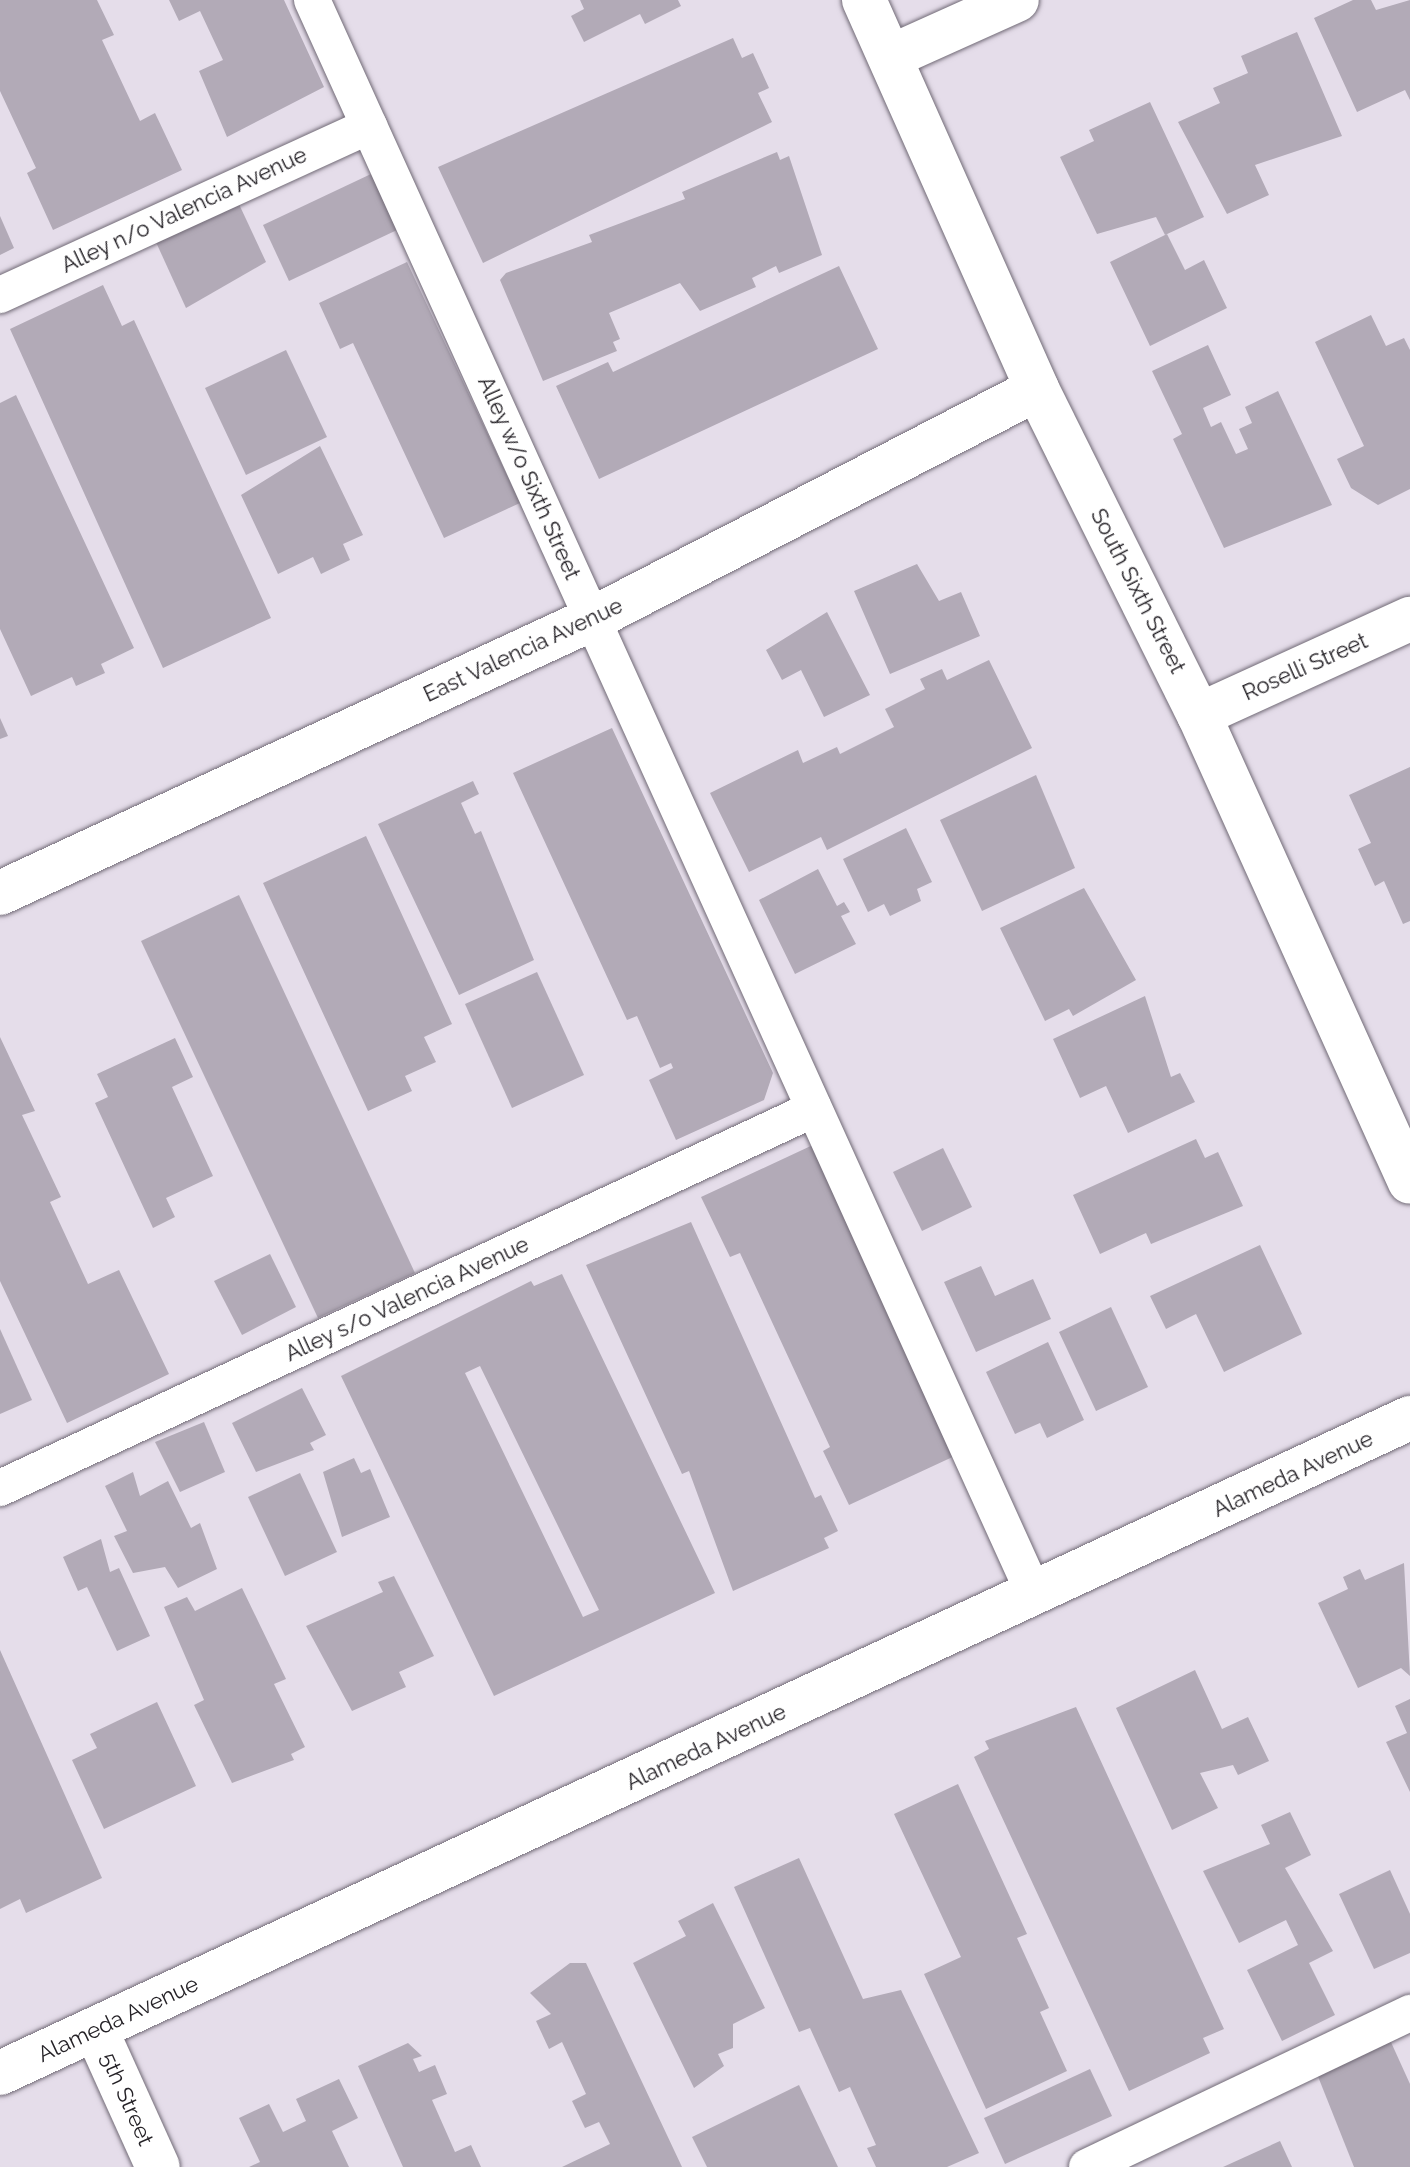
<!DOCTYPE html>
<html>
<head>
<meta charset="utf-8">
<style>
  body { margin:0 }
  #map { position:relative; width:1410px; height:2167px; overflow:hidden; background:#e5ddea; font-family:Raleway,sans-serif }
  div>[style] { position:absolute }
  [style*='--x'] { left:calc(var(--x)*1px); top:calc(var(--y)*1px); width:calc(var(--w)*1px); rotate:calc(var(--a)*1deg) }
  .building>* { inset:0; background:#b2aab7 }
  .roads { filter:drop-shadow(0 0 2px #716a76) drop-shadow(0 0 2px #716a76) }
  .lane>* { height:36px; margin:-18px; padding:0 18px; transform-origin:18px; border-radius:18px; background:#fff }
  .street>* { height:44px; margin:-22px; padding:0 22px; transform-origin:22px; border-radius:22px; background:#fff }
  .secondary>* { height:44px; margin:-22px; padding:0 22px; transform-origin:22px; border-radius:22px; background:#fff }
  span { translate:-50% -50%; white-space:nowrap; text-align:center; line-height:1.15; -webkit-text-stroke:7px #fff; paint-order:stroke }
  .street-label { font-size:22px; color:#252227 }
</style>
</head>
<body>
<div id="map">
  <div class="building">
    <i style="clip-path:polygon(0 0,97px 0,114px 35px,102px 40px,140px 121px,155px 113px,182px 170px,53px 230px,27px 173px,36px 168px,0 91px)"></i>
    <i style="clip-path:polygon(160px 0,284px 0,324px 87px,227px 137px,199px 71px,223px 60px,200px 11px,179px 21px,169px 0)"></i>
    <i style="clip-path:polygon(580px 0,678px 0,681px 6px,645px 24px,640px 14px,584px 42px,571px 16px,584px 9px)"></i>
    <i style="clip-path:polygon(1353px 0,1371px 0,1376px 10px,1410px 0,1410px 100px,1405px 90px,1357px 112px,1314px 18px)"></i>
    <i style="clip-path:polygon(1297px 32px,1342px 136px,1255px 165px,1269px 195px,1227px 214px,1178px 122px,1220px 103px,1213px 88px,1248px 73px,1241px 56px)"></i>
    <i style="clip-path:polygon(733px 38px,742px 58px,753px 53px,769px 88px,758px 93px,772px 122px,483px 263px,438px 167px)"></i>
    <i style="clip-path:polygon(1150px 102px,1204px 217px,1165px 235px,1156px 217px,1097px 234px,1060px 157px,1094px 141px,1089px 130px)"></i>
    <i style="clip-path:polygon(777px 152px,780px 160px,789px 156px,822px 255px,779px 273px,776px 266px,752px 278px,756px 287px,700px 311px,680px 283px,609px 313px,620px 339px,613px 342px,617px 351px,543px 381px,500px 280px,506px 273px,592px 242px,589px 235px,685px 199px,682px 192px)"></i>
    <i style="clip-path:polygon(371px 174px,397px 230px,289px 281px,263px 225px)"></i>
    <i style="clip-path:polygon(238px 202px,266px 262px,186px 308px,155px 240px)"></i>
    <i style="clip-path:polygon(0 216px,14px 248px,0 255px)"></i>
    <i style="clip-path:polygon(1167px 234px,1185px 270px,1204px 260px,1227px 308px,1150px 346px,1110px 262px)"></i>
    <i style="clip-path:polygon(407px 262px,520px 503px,444px 538px,353px 343px,340px 349px,319px 303px)"></i>
    <i style="clip-path:polygon(839px 266px,878px 349px,599px 479px,556px 386px,608px 362px,613px 372px)"></i>
    <i style="clip-path:polygon(103px 285px,122px 326px,134px 320px,271px 618px,163px 668px,10px 329px)"></i>
    <i style="clip-path:polygon(1371px 315px,1386px 346px,1404px 338px,1410px 350px,1410px 489px,1378px 505px,1351px 488px,1337px 459px,1364px 446px,1315px 342px)"></i>
    <i style="clip-path:polygon(1208px 345px,1231px 395px,1203px 408px,1211px 427px,1221px 422px,1236px 454px,1248px 449px,1239px 429px,1252px 423px,1245px 407px,1278px 391px,1332px 505px,1224px 548px,1173px 439px,1182px 434px,1152px 371px)"></i>
    <i style="clip-path:polygon(286px 350px,327px 437px,246px 475px,205px 388px)"></i>
    <i style="clip-path:polygon(16px 395px,134px 648px,101px 664px,105px 673px,76px 686px,72px 677px,31px 696px,0 629px,0 403px)"></i>
    <i style="clip-path:polygon(320px 446px,363px 535px,343px 544px,350px 560px,321px 574px,313px 557px,278px 574px,241px 495px)"></i>
    <i style="clip-path:polygon(917px 564px,939px 601px,961px 592px,980px 636px,890px 674px,854px 591px)"></i>
    <i style="clip-path:polygon(827px 612px,870px 695px,824px 717px,801px 670px,782px 680px,766px 650px)"></i>
    <i style="clip-path:polygon(989px 660px,1032px 748px,827px 850px,821px 837px,749px 872px,710px 793px,798px 750px,803px 763px,837px 747px,840px 754px,894px 727px,885px 709px,925px 689px,920px 679px,942px 669px,947px 680px)"></i>
    <i style="clip-path:polygon(0 718px,8px 736px,0 739px)"></i>
    <i style="clip-path:polygon(612px 728px,773px 1073px,764px 1100px,676px 1140px,649px 1080px,673px 1068px,671px 1063px,660px 1068px,637px 1016px,627px 1020px,513px 773px)"></i>
    <i style="clip-path:polygon(1410px 767px,1410px 921px,1403px 924px,1384px 881px,1375px 886px,1358px 849px,1371px 843px,1349px 795px)"></i>
    <i style="clip-path:polygon(1036px 775px,1075px 868px,982px 911px,940px 820px)"></i>
    <i style="clip-path:polygon(473px 781px,479px 794px,461px 803px,475px 834px,481px 831px,534px 960px,459px 995px,378px 824px)"></i>
    <i style="clip-path:polygon(906px 828px,932px 882px,917px 889px,921px 901px,890px 916px,884px 904px,868px 912px,843px 859px)"></i>
    <i style="clip-path:polygon(366px 836px,452px 1024px,424px 1037px,436px 1062px,405px 1076px,412px 1091px,368px 1111px,263px 883px)"></i>
    <i style="clip-path:polygon(818px 869px,837px 906px,844px 902px,850px 912px,841px 916px,856px 944px,795px 974px,759px 900px)"></i>
    <i style="clip-path:polygon(1084px 888px,1136px 980px,1073px 1016px,1069px 1009px,1045px 1021px,1000px 928px)"></i>
    <i style="clip-path:polygon(239px 895px,415px 1273px,318px 1318px,141px 941px)"></i>
    <i style="clip-path:polygon(537px 972px,584px 1075px,512px 1108px,465px 1004px)"></i>
    <i style="clip-path:polygon(1145px 996px,1171px 1077px,1180px 1073px,1195px 1102px,1128px 1133px,1106px 1086px,1080px 1098px,1053px 1039px)"></i>
    <i style="clip-path:polygon(0 1037px,35px 1111px,22px 1115px,61px 1197px,50px 1202px,88px 1284px,119px 1270px,169px 1374px,67px 1423px,0 1281px)"></i>
    <i style="clip-path:polygon(175px 1038px,193px 1077px,172px 1087px,213px 1176px,166px 1198px,175px 1217px,153px 1228px,95px 1103px,108px 1097px,97px 1074px)"></i>
    <i style="clip-path:polygon(1196px 1139px,1205px 1158px,1218px 1152px,1243px 1206px,1151px 1244px,1146px 1233px,1100px 1254px,1073px 1195px)"></i>
    <i style="clip-path:polygon(815px 1144px,959px 1454px,849px 1505px,823px 1451px,830px 1447px,740px 1253px,730px 1257px,701px 1197px)"></i>
    <i style="clip-path:polygon(943px 1148px,972px 1207px,922px 1231px,893px 1172px)"></i>
    <i style="clip-path:polygon(691px 1222px,815px 1498px,821px 1495px,838px 1531px,824px 1538px,829px 1548px,733px 1591px,689px 1471px,682px 1474px,586px 1265px)"></i>
    <i style="clip-path:polygon(1260px 1245px,1302px 1334px,1224px 1372px,1196px 1314px,1166px 1329px,1150px 1296px)"></i>
    <i style="clip-path:polygon(270px 1254px,296px 1307px,242px 1335px,214px 1281px)"></i>
    <i style="clip-path:polygon(981px 1266px,995px 1296px,1033px 1279px,1051px 1319px,976px 1352px,944px 1282px)"></i>
    <i style="clip-path:polygon(evenodd,562px 1274px,715px 1593px,494px 1696px,341px 1376px,531px 1281px,534px 1286px,562px 1274px,480px 1366px,599px 1610px,583px 1617px,465px 1373px,480px 1366px)"></i>
    <i style="clip-path:polygon(1111px 1307px,1148px 1387px,1096px 1411px,1059px 1332px)"></i>
    <i style="clip-path:polygon(0 1329px,32px 1400px,0 1414px)"></i>
    <i style="clip-path:polygon(1048px 1342px,1084px 1420px,1047px 1438px,1040px 1423px,1015px 1434px,986px 1372px)"></i>
    <i style="clip-path:polygon(302px 1388px,326px 1435px,310px 1443px,314px 1450px,256px 1472px,232px 1423px)"></i>
    <i style="clip-path:polygon(204px 1422px,225px 1472px,180px 1492px,155px 1442px)"></i>
    <i style="clip-path:polygon(354px 1458px,361px 1473px,370px 1469px,390px 1517px,342px 1537px,323px 1472px)"></i>
    <i style="clip-path:polygon(133px 1472px,140px 1496px,168px 1481px,191px 1528px,200px 1523px,217px 1569px,178px 1588px,165px 1567px,133px 1573px,114px 1536px,127px 1531px,105px 1486px)"></i>
    <i style="clip-path:polygon(300px 1473px,337px 1552px,285px 1576px,248px 1497px)"></i>
    <i style="clip-path:polygon(101px 1539px,110px 1572px,119px 1568px,150px 1636px,117px 1651px,87px 1587px,78px 1591px,63px 1557px)"></i>
    <i style="clip-path:polygon(1404px 1563px,1410px 1676px,1401px 1668px,1358px 1688px,1318px 1603px,1348px 1589px,1343px 1577px,1360px 1569px,1365px 1580px)"></i>
    <i style="clip-path:polygon(394px 1576px,434px 1656px,399px 1672px,406px 1687px,352px 1711px,306px 1626px,383px 1592px,378px 1582px)"></i>
    <i style="clip-path:polygon(242px 1588px,286px 1679px,274px 1684px,305px 1747px,291px 1754px,294px 1760px,232px 1783px,194px 1705px,204px 1700px,164px 1607px,187px 1597px,195px 1611px)"></i>
    <i style="clip-path:polygon(0 1650px,102px 1878px,26px 1913px,20px 1899px,0 1909px)"></i>
    <i style="clip-path:polygon(1195px 1670px,1222px 1729px,1248px 1717px,1269px 1761px,1238px 1775px,1233px 1765px,1200px 1773px,1218px 1808px,1172px 1830px,1116px 1708px)"></i>
    <i style="clip-path:polygon(1410px 1699px,1410px 1792px,1386px 1742px,1407px 1733px,1395px 1706px)"></i>
    <i style="clip-path:polygon(157px 1702px,196px 1786px,104px 1829px,72px 1760px,97px 1748px,90px 1734px)"></i>
    <i style="clip-path:polygon(1076px 1707px,1224px 2029px,1203px 2038px,1210px 2053px,1129px 2091px,974px 1757px,989px 1749px,985px 1741px)"></i>
    <i style="clip-path:polygon(958px 1784px,1027px 1934px,1017px 1938px,1049px 2008px,1040px 2012px,1067px 2071px,986px 2109px,924px 1974px,961px 1957px,894px 1814px)"></i>
    <i style="clip-path:polygon(1290px 1812px,1311px 1855px,1285px 1868px,1333px 1951px,1309px 1963px,1335px 2015px,1282px 2041px,1247px 1970px,1298px 1945px,1286px 1920px,1239px 1943px,1203px 1871px,1270px 1844px,1261px 1825px)"></i>
    <i style="clip-path:polygon(799px 1858px,863px 1999px,901px 1990px,979px 2153px,947px 2167px,876px 2167px,867px 2148px,876px 2145px,850px 2087px,839px 2092px,810px 2028px,799px 2032px,734px 1887px)"></i>
    <i style="clip-path:polygon(1390px 1870px,1410px 1914px,1410px 1953px,1374px 1969px,1339px 1894px)"></i>
    <i style="clip-path:polygon(713px 1903px,765px 2008px,733px 2024px,733px 2048px,718px 2054px,724px 2066px,694px 2088px,633px 1963px,686px 1936px,678px 1921px)"></i>
    <i style="clip-path:polygon(570px 1963px,586px 1963px,682px 2167px,562px 2167px,610px 2144px,599px 2122px,585px 2128px,572px 2101px,586px 2094px,562px 2042px,549px 2049px,536px 2021px,551px 2014px,530px 1993px)"></i>
    <i style="clip-path:polygon(1390px 2040px,1410px 2084px,1410px 2167px,1354px 2167px,1317px 2074px)"></i>
    <i style="clip-path:polygon(408px 2043px,422px 2056px,413px 2059px,419px 2072px,435px 2065px,447px 2094px,432px 2100px,455px 2152px,471px 2145px,481px 2167px,403px 2167px,358px 2066px)"></i>
    <i style="clip-path:polygon(1090px 2069px,1112px 2116px,1005px 2164px,984px 2118px)"></i>
    <i style="clip-path:polygon(339px 2079px,358px 2118px,332px 2131px,349px 2167px,249px 2167px,260px 2162px,239px 2118px,269px 2104px,283px 2132px,306px 2121px,296px 2099px)"></i>
    <i style="clip-path:polygon(799px 2085px,838px 2167px,707px 2167px,692px 2137px)"></i>
    <i style="clip-path:polygon(1280px 2141px,1292px 2167px,1223px 2167px)"></i>
  </div>
  <div class="roads">
    <div class="lane">
      <i style="--x:312;--y:0;--w:1752;--a:65.63"></i>
      <i style="--x:0;--y:295;--w:406;--a:-24.6"></i>
      <i style="--x:0;--y:1488;--w:898;--a:-24.97"></i>
      <i style="--x:1087;--y:2167;--w:358;--a:-25.5"></i>
    </div>
    <div class="street">
      <i style="--x:864;--y:0;--w:426;--a:66"></i>
      <i style="--x:1037;--y:389;--w:364;--a:63.6"></i>
      <i style="--x:1199;--y:715;--w:512;--a:65.69"></i>
      <i style="--x:890;--y:57;--w:139;--a:-24.2"></i>
      <i style="--x:1199;--y:715;--w:232;--a:-24.5"></i>
      <i style="--x:0;--y:893;--w:652;--a:-24.84"></i>
      <i style="--x:592;--y:619;--w:501;--a:-27.33"></i>
      <i style="--x:96;--y:2030;--w:150;--a:65.7"></i>
    </div>
    <div class="secondary">
      <i style="--x:0;--y:2073;--w:1555;--a:-24.92"></i>
    </div>
  </div>
  <div class="street-label">
    <span style="left:184px;top:210px;rotate:-25deg">Alley n/o Valencia Avenue</span>
    <span style="left:529px;top:478px;rotate:66deg">Alley w/o Sixth Street</span>
    <span style="left:1138px;top:591px;rotate:63deg">South Sixth Street</span>
    <span style="left:523px;top:650px;rotate:-25deg">East Valencia Avenue</span>
    <span style="left:1305px;top:667px;rotate:-24deg">Roselli Street</span>
    <span style="left:407px;top:1299px;rotate:-25deg">Alley s/o Valencia Avenue</span>
    <span style="left:1293px;top:1474px;rotate:-25deg">Alameda Avenue</span>
    <span style="left:706px;top:1747px;rotate:-25deg">Alameda Avenue</span>
    <span style="left:118px;top:2019px;rotate:-25deg">Alameda Avenue</span>
    <span style="left:127px;top:2099px;rotate:66deg">5th Street</span>
  </div>
</div>
</body>
</html>
